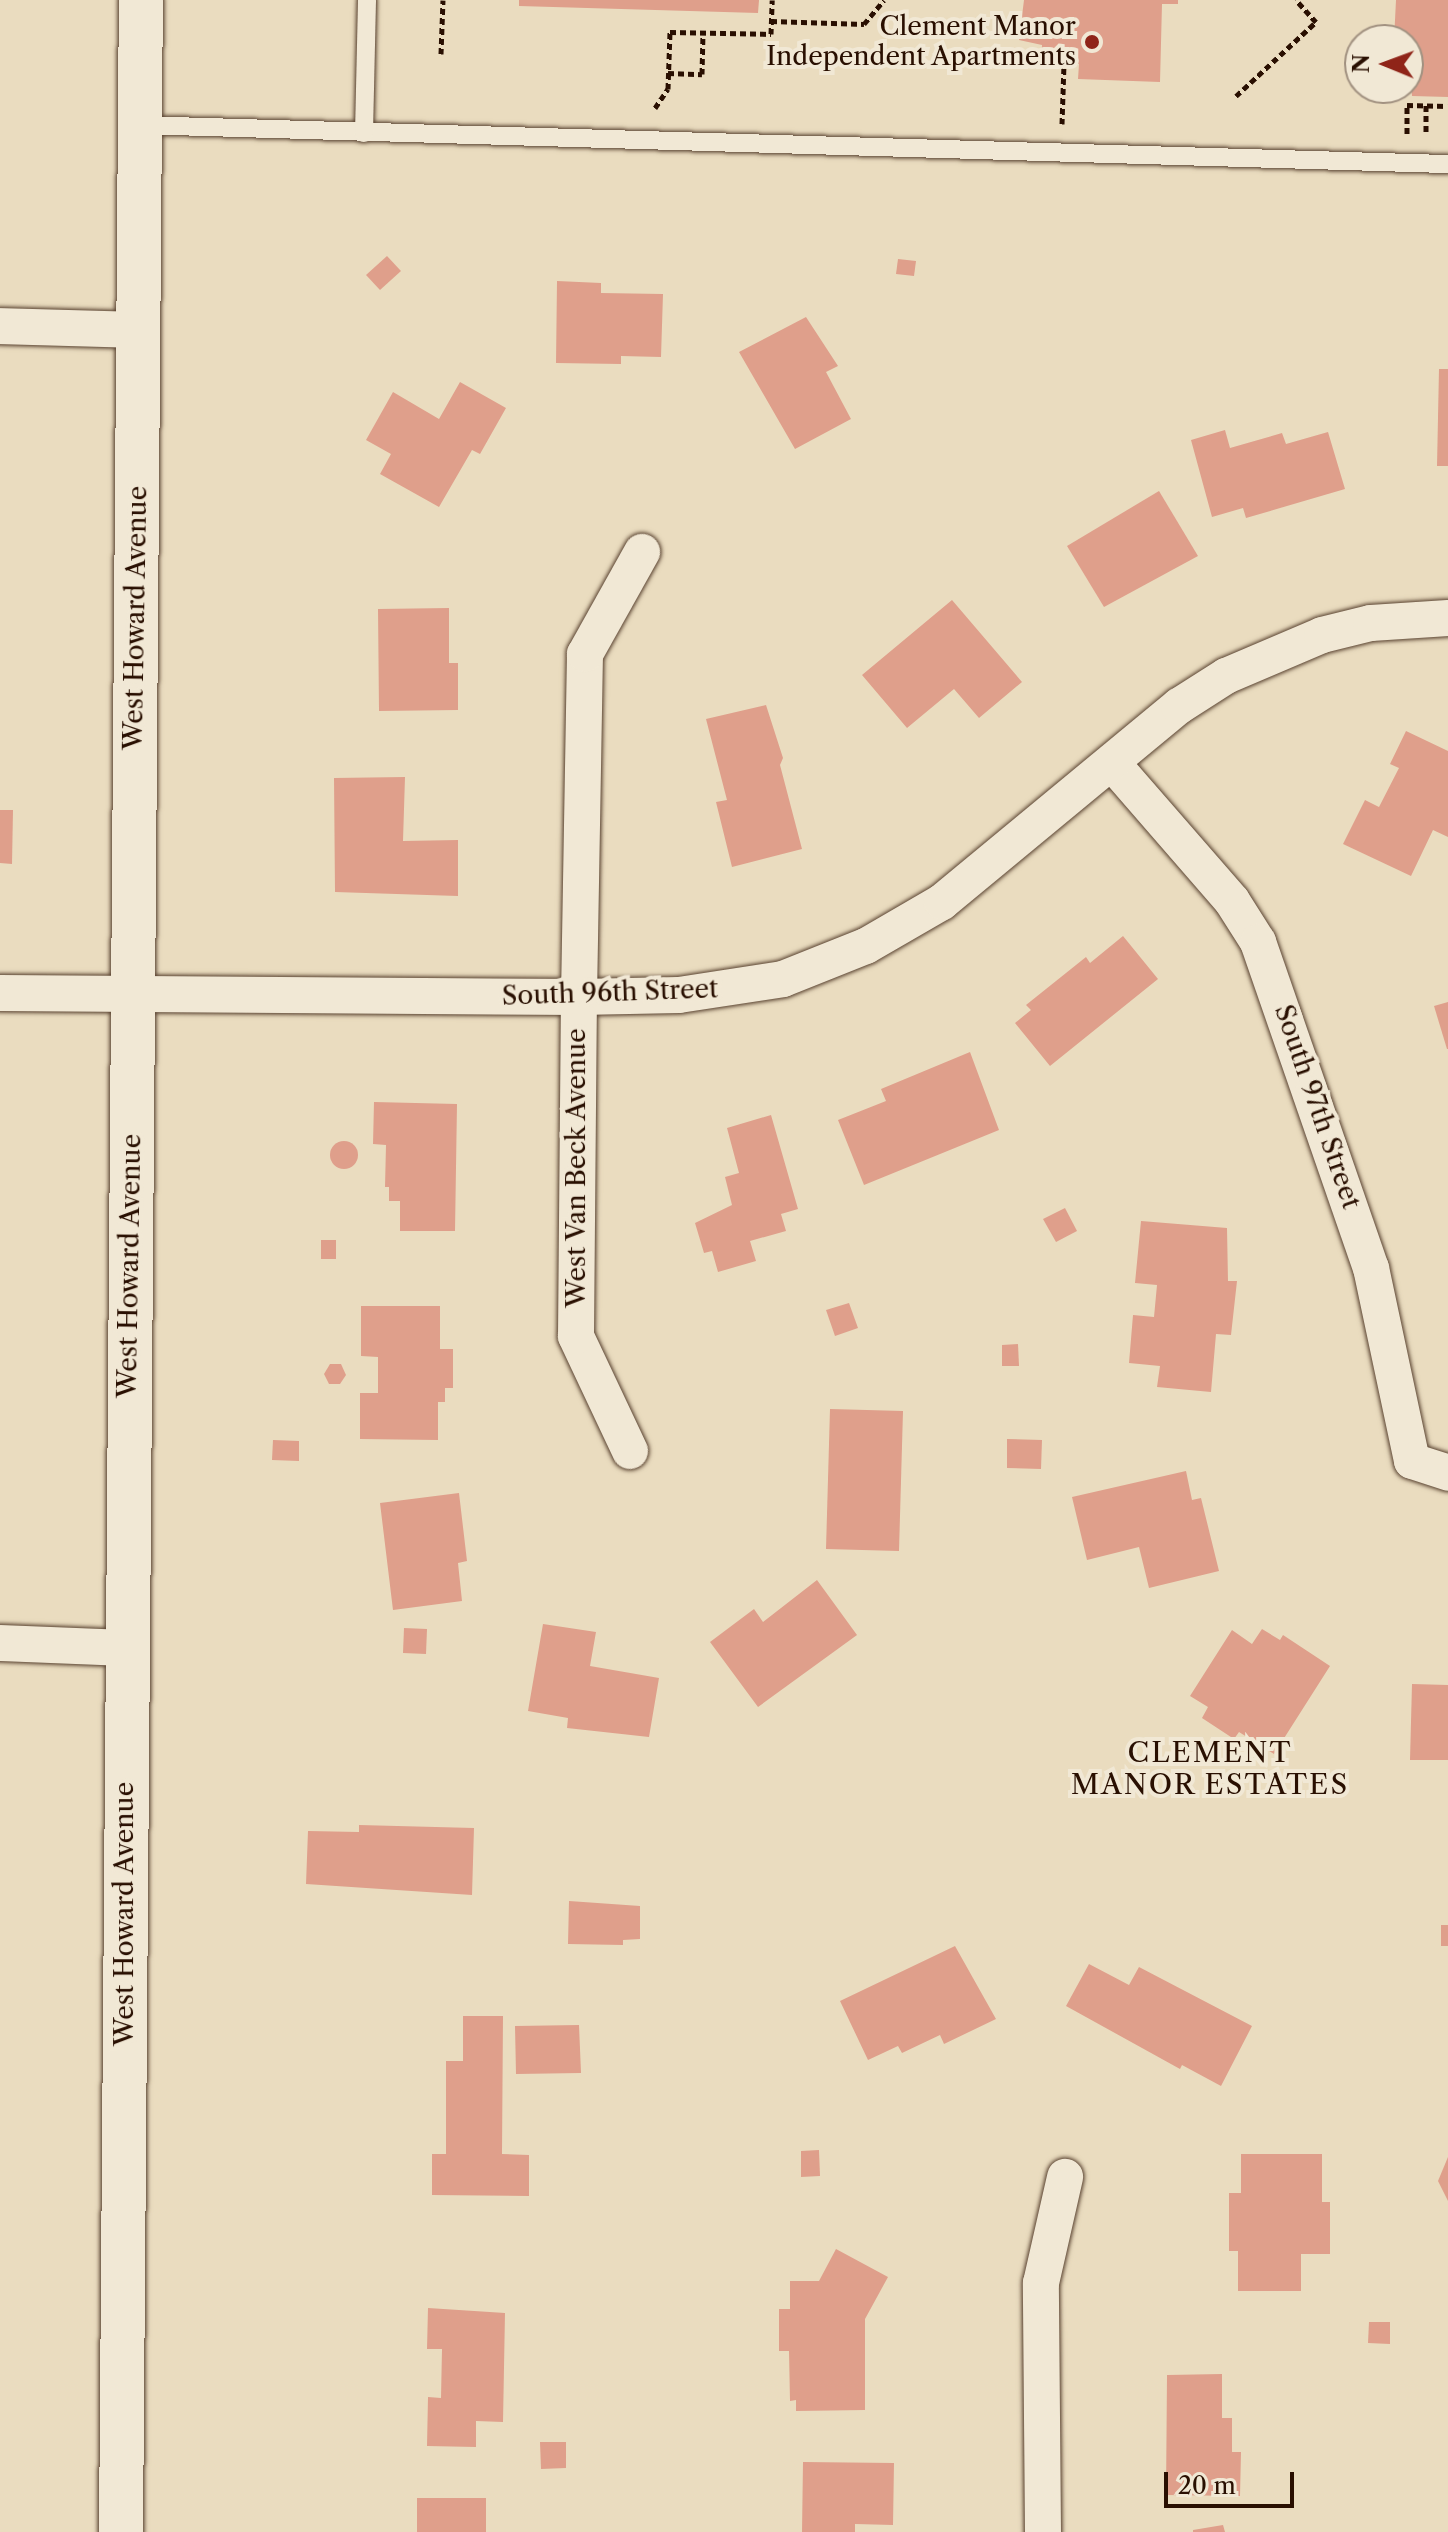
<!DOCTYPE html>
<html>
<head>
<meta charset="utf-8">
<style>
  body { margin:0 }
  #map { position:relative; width:1448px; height:2532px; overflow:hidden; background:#eadcbf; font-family:"Libre Caslon Text",serif }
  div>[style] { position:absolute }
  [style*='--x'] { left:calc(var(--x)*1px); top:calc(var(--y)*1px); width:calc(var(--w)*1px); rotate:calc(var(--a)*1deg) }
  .building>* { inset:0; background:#df9f8b }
  .round { border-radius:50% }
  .path>* { height:5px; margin-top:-2.5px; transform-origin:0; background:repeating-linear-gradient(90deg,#290f01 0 6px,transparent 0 10px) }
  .roads { filter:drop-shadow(0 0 2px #594230) drop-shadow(0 0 2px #594230) }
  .lane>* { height:18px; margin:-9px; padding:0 9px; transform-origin:9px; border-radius:9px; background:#f1e8d5 }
  .street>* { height:36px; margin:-18px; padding:0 18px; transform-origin:18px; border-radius:18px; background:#f1e8d5 }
  .secondary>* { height:44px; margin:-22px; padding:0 22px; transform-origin:22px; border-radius:22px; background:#f1e8d5 }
  .dots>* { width:22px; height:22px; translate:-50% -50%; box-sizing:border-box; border:4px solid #f1e8d5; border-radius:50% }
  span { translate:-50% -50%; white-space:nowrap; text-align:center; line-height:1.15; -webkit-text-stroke:8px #f1e8d5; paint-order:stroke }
  .poi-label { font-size:26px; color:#290f01 }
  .right { translate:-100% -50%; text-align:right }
  .street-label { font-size:26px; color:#290f01 }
  .neighbourhood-label { font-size:28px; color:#290f01; letter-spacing:2px }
  .north { position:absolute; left:1344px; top:24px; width:80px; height:80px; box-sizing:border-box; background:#f1e8d5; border:2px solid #a19180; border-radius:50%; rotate:271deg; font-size:22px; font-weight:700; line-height:32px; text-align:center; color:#290f01 }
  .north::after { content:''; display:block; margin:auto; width:28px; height:36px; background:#8f2418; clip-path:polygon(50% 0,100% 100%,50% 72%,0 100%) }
  .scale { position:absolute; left:1164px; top:2472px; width:130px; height:36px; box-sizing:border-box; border:4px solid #290f01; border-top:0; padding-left:10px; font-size:24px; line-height:28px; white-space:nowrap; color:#290f01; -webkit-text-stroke:6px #f1e8d5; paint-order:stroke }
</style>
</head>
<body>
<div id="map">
  <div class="building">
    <i style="clip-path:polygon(519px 0,759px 0,758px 13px,519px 6px)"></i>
    <i style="clip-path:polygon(1024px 0,1178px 0,1178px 4px,1162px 4px,1160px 82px,1078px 79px,1079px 64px,1041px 63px,1042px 45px,1019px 40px)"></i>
    <i style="clip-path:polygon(1396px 0,1448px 0,1448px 97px,1412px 96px,1408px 40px,1394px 40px)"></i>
    <i style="clip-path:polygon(387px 256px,401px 271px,380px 290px,366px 275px)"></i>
    <i style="clip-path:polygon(898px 259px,916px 261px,914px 276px,896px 274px)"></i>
    <i style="clip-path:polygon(557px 281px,601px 283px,601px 293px,663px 294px,661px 357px,621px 356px,621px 364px,556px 363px)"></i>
    <i style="clip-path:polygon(806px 317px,838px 366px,826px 372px,851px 419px,795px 449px,739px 352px)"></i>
    <i style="clip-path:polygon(1439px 369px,1448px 369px,1448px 466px,1437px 466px)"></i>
    <i style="clip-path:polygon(460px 382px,506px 408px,480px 454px,472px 450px,439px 507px,380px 474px,391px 454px,366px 440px,393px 392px,439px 419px)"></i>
    <i style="clip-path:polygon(1225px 430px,1230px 448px,1282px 433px,1286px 444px,1328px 432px,1345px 489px,1246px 518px,1243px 508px,1212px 517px,1191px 440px)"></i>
    <i style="clip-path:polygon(1159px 491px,1198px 556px,1104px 607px,1067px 546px)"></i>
    <i style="clip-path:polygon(952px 600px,1022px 682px,979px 718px,954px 689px,907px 728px,862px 675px)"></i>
    <i style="clip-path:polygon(449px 608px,449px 663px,458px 663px,458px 710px,379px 711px,378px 609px)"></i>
    <i style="clip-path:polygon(766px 705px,783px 758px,780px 765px,802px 849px,732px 867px,716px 802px,727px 800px,706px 719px)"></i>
    <i style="clip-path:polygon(1406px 731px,1448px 751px,1448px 837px,1433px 830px,1411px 876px,1343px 844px,1365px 800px,1379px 807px,1399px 768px,1390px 764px)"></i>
    <i style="clip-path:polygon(405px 777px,403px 841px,458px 840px,458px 896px,335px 892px,334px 778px)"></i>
    <i style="clip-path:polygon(0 810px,13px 810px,12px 864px,0 863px)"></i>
    <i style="clip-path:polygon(1123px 936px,1158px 979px,1050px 1066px,1015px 1023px,1031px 1010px,1026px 1005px,1086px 957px,1090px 963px)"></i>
    <i style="clip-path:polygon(1448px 1002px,1448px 1049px,1447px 1049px,1434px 1006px)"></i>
    <i style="clip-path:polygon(970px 1052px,999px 1130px,864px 1185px,838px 1120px,886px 1101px,881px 1089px)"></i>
    <i style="clip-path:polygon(374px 1102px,457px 1104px,455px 1231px,400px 1231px,400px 1201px,389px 1201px,389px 1187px,385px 1187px,386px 1145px,373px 1144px)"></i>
    <i style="clip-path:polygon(771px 1115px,798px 1209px,781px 1214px,786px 1231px,750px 1241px,756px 1261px,718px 1272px,712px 1251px,704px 1253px,695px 1223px,732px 1205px,725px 1177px,739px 1173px,727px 1128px)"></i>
    <i class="round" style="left:330px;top:1141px;width:28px;height:28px"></i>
    <i style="clip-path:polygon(1065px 1208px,1077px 1231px,1056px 1242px,1043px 1219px)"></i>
    <i style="clip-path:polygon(1141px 1221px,1227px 1228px,1228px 1281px,1237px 1281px,1231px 1335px,1216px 1334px,1211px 1392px,1157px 1387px,1160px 1366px,1129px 1363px,1133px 1315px,1154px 1317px,1157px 1285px,1135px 1283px)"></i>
    <i style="clip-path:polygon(321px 1240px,336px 1240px,336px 1259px,321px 1259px)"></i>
    <i style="clip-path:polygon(849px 1303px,858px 1328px,835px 1336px,826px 1310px)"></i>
    <i style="clip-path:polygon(361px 1306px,440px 1306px,440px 1349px,453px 1349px,453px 1388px,445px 1388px,445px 1402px,438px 1402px,438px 1440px,360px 1439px,360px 1393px,378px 1393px,378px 1357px,361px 1356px)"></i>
    <i style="clip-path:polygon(1018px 1344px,1019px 1366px,1002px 1366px,1002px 1345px)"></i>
    <i style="clip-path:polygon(330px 1364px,341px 1364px,346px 1375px,340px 1384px,329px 1384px,324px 1374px)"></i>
    <i style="clip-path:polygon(830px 1409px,903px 1411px,899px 1551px,826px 1549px)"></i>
    <i style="clip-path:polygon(1007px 1439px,1042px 1440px,1041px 1469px,1007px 1468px)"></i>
    <i style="clip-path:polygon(273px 1440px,299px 1441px,299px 1461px,272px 1460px)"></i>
    <i style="clip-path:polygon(1186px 1471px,1192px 1500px,1201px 1498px,1219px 1571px,1149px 1588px,1139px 1547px,1087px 1560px,1072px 1497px)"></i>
    <i style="clip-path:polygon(459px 1493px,467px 1561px,458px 1563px,462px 1601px,393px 1610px,380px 1503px)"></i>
    <i style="clip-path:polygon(817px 1580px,857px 1635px,758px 1707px,710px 1642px,754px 1609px,763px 1622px)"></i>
    <i style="clip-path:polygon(543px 1624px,596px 1632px,590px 1666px,659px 1678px,649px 1737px,567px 1728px,568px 1718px,528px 1711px)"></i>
    <i style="clip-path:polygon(404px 1628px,427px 1629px,426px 1654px,403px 1653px)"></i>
    <i style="clip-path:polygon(1262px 1629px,1280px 1640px,1283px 1635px,1330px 1666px,1274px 1754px,1239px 1732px,1234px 1739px,1202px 1718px,1208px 1707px,1190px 1696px,1232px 1630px,1252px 1644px)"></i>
    <i style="clip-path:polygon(1412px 1684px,1448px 1685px,1448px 1760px,1410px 1760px)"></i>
    <i style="clip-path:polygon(359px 1825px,474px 1828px,472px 1895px,306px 1884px,308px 1831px,359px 1832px)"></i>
    <i style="clip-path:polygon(569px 1901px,640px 1906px,640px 1939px,623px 1940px,623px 1945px,568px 1944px)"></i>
    <i style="clip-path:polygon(1441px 1925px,1448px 1925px,1448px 1946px,1441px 1946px)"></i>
    <i style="clip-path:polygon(955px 1946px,996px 2019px,944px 2044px,940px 2035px,902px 2053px,898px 2046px,868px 2060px,840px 2001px)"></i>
    <i style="clip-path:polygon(1089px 1964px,1129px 1985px,1139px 1967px,1252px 2026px,1221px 2086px,1182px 2065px,1180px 2069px,1066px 2006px)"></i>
    <i style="clip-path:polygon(463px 2016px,503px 2016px,502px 2154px,529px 2155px,529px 2196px,432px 2195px,432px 2154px,446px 2154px,446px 2061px,463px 2061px)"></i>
    <i style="clip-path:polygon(579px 2025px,581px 2073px,516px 2074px,515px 2026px)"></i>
    <i style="clip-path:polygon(819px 2150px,820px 2176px,801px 2177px,801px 2151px)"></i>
    <i style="clip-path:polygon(1241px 2154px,1322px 2154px,1322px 2202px,1330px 2202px,1330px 2254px,1301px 2254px,1301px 2291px,1238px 2291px,1238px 2251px,1229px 2251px,1229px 2193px,1241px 2193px)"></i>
    <i style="clip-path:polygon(1448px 2157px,1448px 2201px,1438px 2181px)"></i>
    <i style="clip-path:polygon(836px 2249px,888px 2277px,865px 2319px,865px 2410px,796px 2411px,796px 2400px,790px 2401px,789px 2351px,779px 2351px,779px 2309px,790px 2309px,790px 2281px,819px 2281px)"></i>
    <i style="clip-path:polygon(428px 2308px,505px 2313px,503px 2422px,476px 2421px,476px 2447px,427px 2446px,428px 2397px,441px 2398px,442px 2349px,427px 2349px)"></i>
    <i style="clip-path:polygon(1369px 2322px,1390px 2322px,1390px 2344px,1368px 2343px)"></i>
    <i style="clip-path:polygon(1222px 2374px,1222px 2418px,1232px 2418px,1232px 2452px,1241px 2452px,1240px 2496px,1166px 2495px,1167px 2375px)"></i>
    <i style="clip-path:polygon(540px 2442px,566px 2442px,566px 2468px,541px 2469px)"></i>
    <i style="clip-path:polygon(803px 2462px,894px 2463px,893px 2525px,855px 2524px,855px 2532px,802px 2532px)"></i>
    <i style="clip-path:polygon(417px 2498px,486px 2498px,486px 2532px,417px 2532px)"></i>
    <i style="clip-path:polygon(1223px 2525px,1225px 2532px,1193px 2532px,1193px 2530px)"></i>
  </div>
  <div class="path">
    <i style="--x:771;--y:21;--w:93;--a:1.8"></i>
    <i style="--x:864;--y:24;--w:31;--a:-50"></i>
    <i style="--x:441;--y:54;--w:54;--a:-87.9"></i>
    <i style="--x:668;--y:73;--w:34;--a:2"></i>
    <i style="--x:702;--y:74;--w:41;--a:-88.6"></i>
    <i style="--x:1236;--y:96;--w:109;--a:-42.8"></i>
    <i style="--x:1316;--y:22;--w:30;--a:-132"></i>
    <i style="--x:655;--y:108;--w:23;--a:-56"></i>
    <i style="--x:668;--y:89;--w:57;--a:-88"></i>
    <i style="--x:670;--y:32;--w:101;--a:1.1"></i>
    <i style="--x:771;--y:34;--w:34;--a:-88"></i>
    <i style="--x:1062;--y:124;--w:60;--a:-88.1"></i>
    <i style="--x:1426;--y:132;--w:27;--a:-90"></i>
    <i style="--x:1407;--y:134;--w:29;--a:-90"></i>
    <i style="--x:1407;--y:105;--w:40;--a:1.4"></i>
  </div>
  <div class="roads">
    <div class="lane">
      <i style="--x:139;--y:125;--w:1310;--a:1.71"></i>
      <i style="--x:364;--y:133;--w:133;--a:-88.7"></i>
    </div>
    <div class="street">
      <i style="--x:0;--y:326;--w:140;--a:1.6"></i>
      <i style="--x:1113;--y:764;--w:181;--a:49"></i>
      <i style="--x:1232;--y:901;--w:49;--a:57.6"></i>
      <i style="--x:1258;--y:942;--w:345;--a:70.9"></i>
      <i style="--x:1371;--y:1268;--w:197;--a:78"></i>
      <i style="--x:1412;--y:1461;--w:38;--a:18"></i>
      <i style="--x:0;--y:993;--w:579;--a:0.4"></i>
      <i style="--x:579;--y:997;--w:100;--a:-1.1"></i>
      <i style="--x:679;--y:995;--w:105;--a:-8.7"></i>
      <i style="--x:783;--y:979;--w:89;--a:-21.7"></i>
      <i style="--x:866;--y:946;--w:88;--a:-30.1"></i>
      <i style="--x:942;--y:902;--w:308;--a:-39.6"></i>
      <i style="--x:1179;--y:706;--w:56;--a:-32.6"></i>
      <i style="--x:1226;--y:676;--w:104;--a:-23.1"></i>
      <i style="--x:1322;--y:635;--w:50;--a:-13.8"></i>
      <i style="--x:1371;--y:623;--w:77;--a:-3.7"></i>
      <i style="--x:630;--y:1451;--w:127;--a:-115.2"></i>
      <i style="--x:576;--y:1336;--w:339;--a:-89.5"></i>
      <i style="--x:579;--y:997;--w:343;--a:-89"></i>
      <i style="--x:585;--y:654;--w:117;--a:-60.8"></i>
      <i style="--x:0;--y:1643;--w:127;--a:2.3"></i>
      <i style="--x:1043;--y:2532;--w:249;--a:-90.5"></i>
      <i style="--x:1041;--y:2283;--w:109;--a:-77.2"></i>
    </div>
    <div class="secondary">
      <i style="--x:121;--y:2532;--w:2532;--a:-89.55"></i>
    </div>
  </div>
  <div class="dots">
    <i style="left:1092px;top:42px;background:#8f2418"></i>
  </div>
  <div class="poi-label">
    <span class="right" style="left:1076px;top:42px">Clement Manor<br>Independent Apartments</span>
  </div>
  <div class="street-label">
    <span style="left:136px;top:618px;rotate:-89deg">West Howard Avenue</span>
    <span style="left:610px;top:993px;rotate:-2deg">South 96th Street</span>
    <span style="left:1317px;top:1107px;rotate:71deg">South 97th Street</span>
    <span style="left:577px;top:1168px;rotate:-90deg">West Van Beck Avenue</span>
    <span style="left:130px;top:1266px;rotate:-89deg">West Howard Avenue</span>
    <span style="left:125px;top:1914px;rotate:-90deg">West Howard Avenue</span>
  </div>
  <div class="neighbourhood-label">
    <span style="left:1210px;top:1768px">CLEMENT<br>MANOR ESTATES</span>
  </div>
  <div class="north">N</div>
  <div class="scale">20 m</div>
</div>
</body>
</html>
